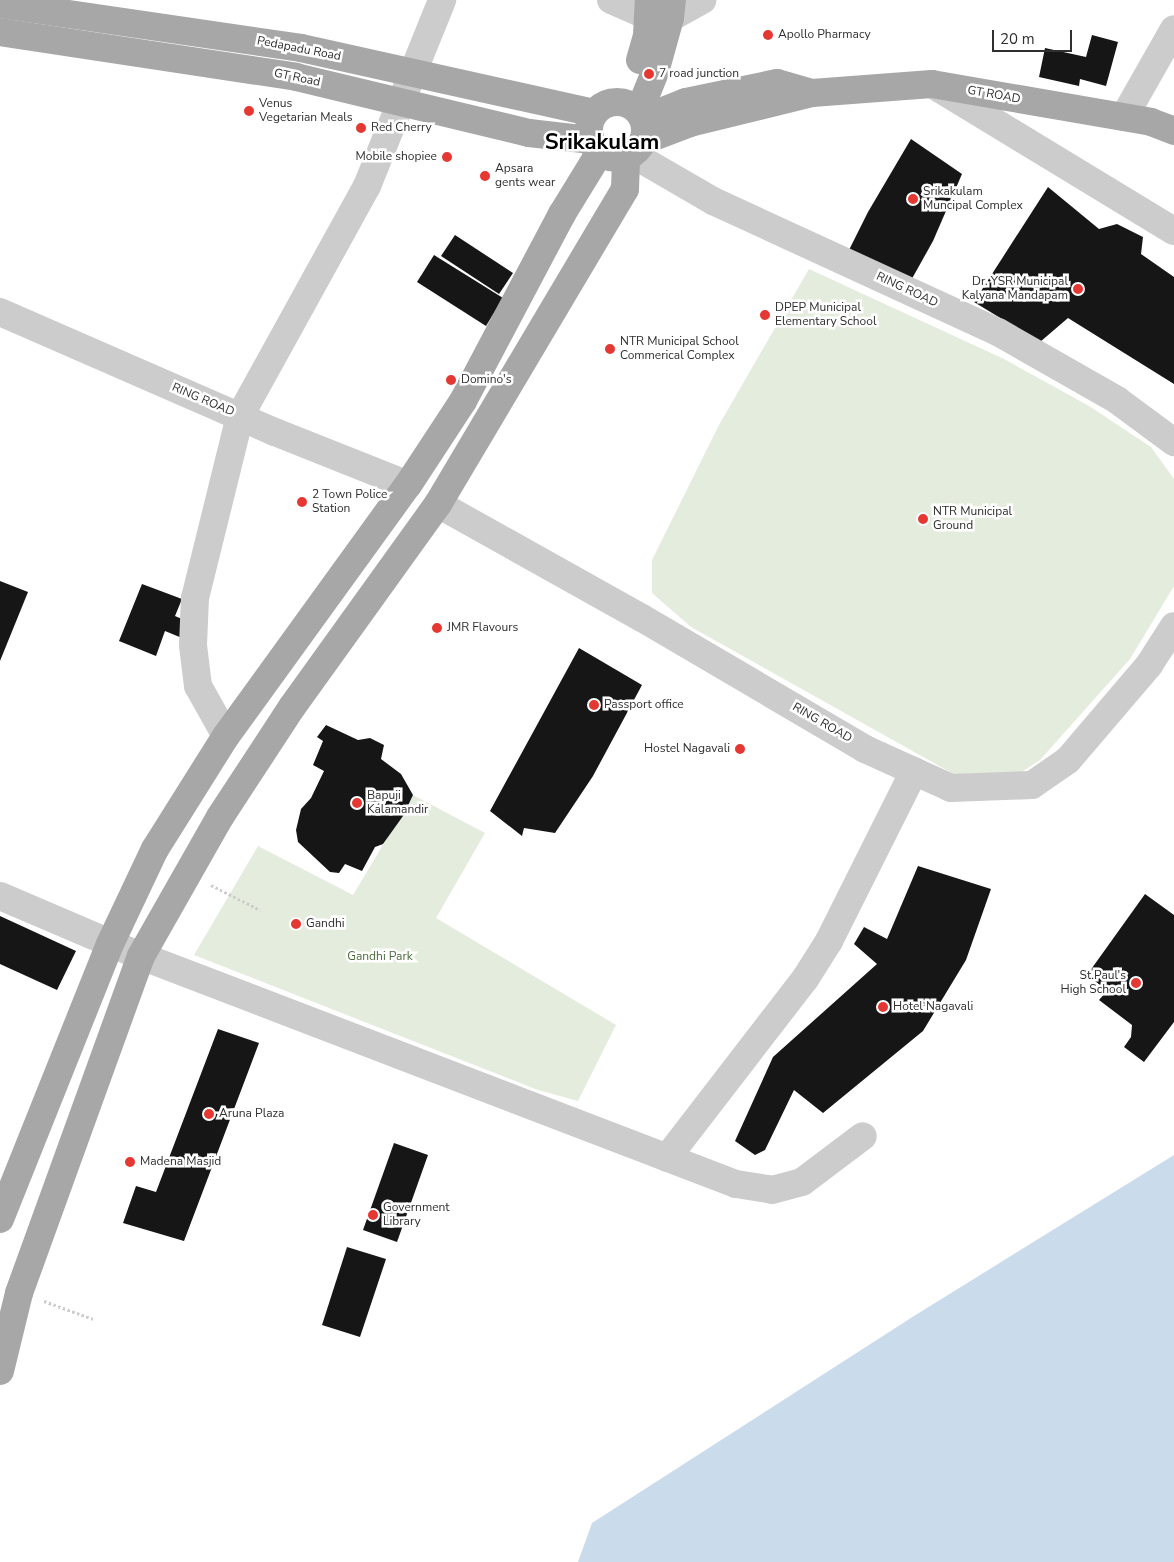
<!DOCTYPE html>
<html>
<head>
<meta charset="utf-8">
<style>
  body { margin:0 }
  #map { position:relative; width:1174px; height:1562px; overflow:hidden; background:#fff; font-family:"Nunito Sans",sans-serif }
  div>[style] { position:absolute }
  [style*='--x'] { left:calc(var(--x)*1px); top:calc(var(--y)*1px); width:calc(var(--w)*1px); rotate:calc(var(--a)*1deg) }
  .green>* { inset:0; background:#e4ecdd }
  .water>* { inset:0; background:#cadbec }
  .building>* { inset:0; background:#161616 }
  .path>* { height:3px; margin-top:-1.5px; transform-origin:0; background:repeating-linear-gradient(90deg,#ccc 0 2.5px,transparent 0 5px) }
  .minor>* { height:28px; margin:-14px; padding:0 14px; transform-origin:14px; border-radius:14px; background:#ccc }
  .major>* { height:28px; margin:-14px; padding:0 14px; transform-origin:14px; border-radius:14px; background:#a7a7a7 }
  .major>.ring { margin:-14px; padding:0; box-sizing:content-box; background:none; border:28px solid #a7a7a7; border-radius:50% }
  .dots>* { width:14px; height:14px; translate:-50% -50%; box-sizing:border-box; border:2px solid #fff; border-radius:50% }
  span { translate:-50% -50%; white-space:nowrap; text-align:center; line-height:1.15; -webkit-text-stroke:5px #fff; paint-order:stroke }
  .poi-label { font-size:12px; color:#2f2f2f }
  .left { translate:0 -50%; text-align:left }
  .right { translate:-100% -50%; text-align:right }
  .street-label { font-size:12px; color:#2f2f2f }
  .park-label { font-size:12px; color:#4d6b3c }
  .town-label { font-size:22px; color:#000; font-weight:700 }
  .scale { position:absolute; left:992px; top:30px; width:80px; height:22px; box-sizing:border-box; border:2px solid #2f2f2f; border-top:0; padding-left:6px; font-size:15px; line-height:18px; white-space:nowrap; color:#2f2f2f; -webkit-text-stroke:4px #fff; paint-order:stroke }
</style>
</head>
<body>
<div id="map">
  <div class="green">
    <i style="clip-path:polygon(809px 269px,1004px 359px,1089px 406px,1151px 447px,1174px 479px,1174px 586px,1130px 659px,1040px 760px,1011px 779px,959px 777px,691px 627px,652px 593px,652px 560px,719px 425px)"></i>
    <i style="clip-path:polygon(413px 795px,485px 833px,436px 918px,616px 1025px,578px 1101px,538px 1090px,194px 955px,258px 846px,353px 895px)"></i>
  </div>
  <div class="water">
    <i style="clip-path:polygon(1174px 1155px,1174px 1562px,578px 1562px,592px 1523px,914px 1316px)"></i>
  </div>
  <div class="building">
    <i style="clip-path:polygon(1092px 35px,1118px 42px,1106px 86px,1080px 79px,1079px 86px,1039px 77px,1045px 48px,1086px 57px)"></i>
    <i style="clip-path:polygon(911px 139px,962px 174px,933px 241px,909px 284px,849px 250px,868px 212px)"></i>
    <i style="clip-path:polygon(1048px 187px,1099px 229px,1117px 224px,1143px 237px,1141px 254px,1174px 277px,1174px 384px,1068px 318px,1040px 342px,974px 302px)"></i>
    <i style="clip-path:polygon(455px 235px,513px 273px,499px 294px,441px 256px)"></i>
    <i style="clip-path:polygon(434px 255px,503px 298px,486px 326px,417px 282px)"></i>
    <i style="clip-path:polygon(0 581px,28px 592px,0 661px)"></i>
    <i style="clip-path:polygon(142px 584px,182px 599px,175px 616px,189px 622px,182px 638px,165px 631px,156px 656px,119px 641px)"></i>
    <i style="clip-path:polygon(579px 648px,642px 685px,593px 776px,555px 833px,524px 828px,522px 836px,490px 811px)"></i>
    <i style="clip-path:polygon(326px 725px,358px 740px,370px 738px,384px 745px,381px 759px,401px 774px,413px 795px,403px 816px,383px 844px,375px 847px,362px 871px,345px 864px,339px 873px,330px 872px,298px 842px,296px 830px,301px 809px,311px 798px,324px 771px,313px 765px,323px 741px,317px 737px)"></i>
    <i style="clip-path:polygon(918px 866px,991px 889px,966px 960px,923px 1031px,823px 1113px,794px 1090px,765px 1150px,755px 1155px,735px 1141px,773px 1057px,877px 964px,854px 944px,864px 927px,887px 939px)"></i>
    <i style="clip-path:polygon(1145px 894px,1174px 915px,1174px 1022px,1144px 1062px,1124px 1047px,1131px 1037px,1132px 1025px,1099px 1000px,1107px 991px,1087px 975px)"></i>
    <i style="clip-path:polygon(0 916px,76px 951px,57px 990px,0 964px)"></i>
    <i style="clip-path:polygon(218px 1029px,259px 1043px,184px 1241px,123px 1223px,136px 1186px,156px 1192px)"></i>
    <i style="clip-path:polygon(394px 1143px,428px 1155px,397px 1242px,363px 1230px)"></i>
    <i style="clip-path:polygon(347px 1247px,386px 1259px,360px 1337px,322px 1325px)"></i>
  </div>
  <div class="path">
    <i style="--x:211;--y:885;--w:55;--a:27"></i>
    <i style="--x:44;--y:1301;--w:52;--a:20.2"></i>
  </div>
  <div class="minor">
    <i style="--x:611;--y:0;--w:43;--a:23.6"></i>
    <i style="--x:670;--y:18;--w:37;--a:-29"></i>
    <i style="--x:932;--y:84;--w:283;--a:31.3"></i>
    <i style="--x:1124;--y:117;--w:101;--a:-60.4"></i>
    <i style="--x:632;--y:154;--w:94;--a:30.1"></i>
    <i style="--x:713;--y:201;--w:314;--a:24.7"></i>
    <i style="--x:998;--y:332;--w:137;--a:29.7"></i>
    <i style="--x:1117;--y:400;--w:71;--a:36.4"></i>
    <i style="--x:0;--y:312;--w:300;--a:23.6"></i>
    <i style="--x:275;--y:432;--w:143;--a:21.7"></i>
    <i style="--x:438;--y:504;--w:234;--a:29.2"></i>
    <i style="--x:642;--y:618;--w:259;--a:30.4"></i>
    <i style="--x:865;--y:749;--w:94;--a:24.4"></i>
    <i style="--x:951;--y:788;--w:81;--a:-2.1"></i>
    <i style="--x:1032;--y:785;--w:44;--a:-34.8"></i>
    <i style="--x:1068;--y:760;--w:125;--a:-49.5"></i>
    <i style="--x:1149;--y:665;--w:46;--a:-57.3"></i>
    <i style="--x:226;--y:736;--w:57;--a:-119.2"></i>
    <i style="--x:198;--y:686;--w:41;--a:-97"></i>
    <i style="--x:193;--y:645;--w:47;--a:-87.6"></i>
    <i style="--x:195;--y:598;--w:187;--a:-76.1"></i>
    <i style="--x:240;--y:416;--w:263;--a:-61.1"></i>
    <i style="--x:367;--y:186;--w:201;--a:-68"></i>
    <i style="--x:0;--y:896;--w:153;--a:23.1"></i>
    <i style="--x:141;--y:956;--w:637;--a:20.97"></i>
    <i style="--x:736;--y:1184;--w:36;--a:9"></i>
    <i style="--x:772;--y:1190;--w:31;--a:-15"></i>
    <i style="--x:802;--y:1182;--w:76;--a:-37"></i>
    <i style="--x:667;--y:1158;--w:226;--a:-52.4"></i>
    <i style="--x:805;--y:979;--w:45;--a:-57.7"></i>
    <i style="--x:829;--y:941;--w:190;--a:-63.4"></i>
  </div>
  <div class="major">
    <i style="--x:0;--y:4;--w:304;--a:8.3"></i>
    <i style="--x:301;--y:48;--w:300;--a:12.5"></i>
    <i style="--x:0;--y:32;--w:299;--a:8.6"></i>
    <i style="--x:296;--y:77;--w:240;--a:13.5"></i>
    <i style="--x:529;--y:133;--w:61;--a:6.5"></i>
    <i style="--x:640;--y:60;--w:26;--a:-74"></i>
    <i style="--x:647;--y:35;--w:35;--a:-87"></i>
    <i class="ring" style="left:589px;top:102px;width:28px;height:28px"></i>
    <i style="--x:639;--y:112;--w:43;--a:-68.2"></i>
    <i style="--x:655;--y:72;--w:56;--a:-74.5"></i>
    <i style="--x:670;--y:18;--w:18;--a:-84"></i>
    <i style="--x:643;--y:119;--w:46;--a:-21.6"></i>
    <i style="--x:686;--y:102;--w:93;--a:-11.8"></i>
    <i style="--x:777;--y:83;--w:36;--a:16"></i>
    <i style="--x:643;--y:141;--w:50;--a:-21"></i>
    <i style="--x:690;--y:123;--w:126;--a:-13.8"></i>
    <i style="--x:812;--y:93;--w:120;--a:-4.3"></i>
    <i style="--x:932;--y:84;--w:222;--a:9.8"></i>
    <i style="--x:1151;--y:122;--w:25;--a:21"></i>
    <i style="--x:0;--y:1219;--w:296;--a:-68.2"></i>
    <i style="--x:110;--y:944;--w:105;--a:-64.7"></i>
    <i style="--x:155;--y:849;--w:133;--a:-57.9"></i>
    <i style="--x:226;--y:736;--w:310;--a:-54.1"></i>
    <i style="--x:408;--y:485;--w:100;--a:-56.8"></i>
    <i style="--x:463;--y:401;--w:212;--a:-62.1"></i>
    <i style="--x:562;--y:214;--w:73;--a:-58.5"></i>
    <i style="--x:0;--y:1371;--w:80;--a:-76.3"></i>
    <i style="--x:19;--y:1293;--w:358;--a:-70.1"></i>
    <i style="--x:141;--y:956;--w:160;--a:-60.4"></i>
    <i style="--x:220;--y:817;--w:131;--a:-56.8"></i>
    <i style="--x:292;--y:707;--w:250;--a:-54.3"></i>
    <i style="--x:438;--y:504;--w:366;--a:-59.3"></i>
    <i style="--x:625;--y:189;--w:31;--a:-88"></i>
  </div>
  <div class="dots">
    <i style="left:768px;top:35px;background:#e63832"></i>
    <i style="left:649px;top:74px;background:#e63832"></i>
    <i style="left:249px;top:111px;background:#e63832"></i>
    <i style="left:361px;top:128px;background:#e63832"></i>
    <i style="left:447px;top:157px;background:#e63832"></i>
    <i style="left:485px;top:176px;background:#e63832"></i>
    <i style="left:913px;top:199px;background:#e63832"></i>
    <i style="left:1078px;top:289px;background:#e63832"></i>
    <i style="left:765px;top:315px;background:#e63832"></i>
    <i style="left:610px;top:349px;background:#e63832"></i>
    <i style="left:451px;top:380px;background:#e63832"></i>
    <i style="left:302px;top:502px;background:#e63832"></i>
    <i style="left:923px;top:519px;background:#e63832"></i>
    <i style="left:437px;top:628px;background:#e63832"></i>
    <i style="left:594px;top:705px;background:#e63832"></i>
    <i style="left:740px;top:749px;background:#e63832"></i>
    <i style="left:357px;top:803px;background:#e63832"></i>
    <i style="left:296px;top:924px;background:#e63832"></i>
    <i style="left:1136px;top:983px;background:#e63832"></i>
    <i style="left:883px;top:1007px;background:#e63832"></i>
    <i style="left:209px;top:1114px;background:#e63832"></i>
    <i style="left:130px;top:1162px;background:#e63832"></i>
    <i style="left:373px;top:1215px;background:#e63832"></i>
  </div>
  <div class="poi-label">
    <span class="left" style="left:778px;top:35px">Apollo Pharmacy</span>
    <span class="left" style="left:659px;top:74px">7 road junction</span>
    <span class="left" style="left:259px;top:111px">Venus<br>Vegetarian Meals</span>
    <span class="left" style="left:371px;top:128px">Red Cherry</span>
    <span class="right" style="left:437px;top:157px">Mobile shopiee</span>
    <span class="left" style="left:495px;top:176px">Apsara<br>gents wear</span>
    <span class="left" style="left:923px;top:199px">Srikakulam<br>Muncipal Complex</span>
    <span class="right" style="left:1068px;top:289px">Dr. YSR Municipal<br>Kalyana Mandapam</span>
    <span class="left" style="left:775px;top:315px">DPEP Municipal<br>Elementary School</span>
    <span class="left" style="left:620px;top:349px">NTR Municipal School<br>Commerical Complex</span>
    <span class="left" style="left:461px;top:380px">Domino's</span>
    <span class="left" style="left:312px;top:502px">2 Town Police<br>Station</span>
    <span class="left" style="left:933px;top:519px">NTR Municipal<br>Ground</span>
    <span class="left" style="left:447px;top:628px">JMR Flavours</span>
    <span class="left" style="left:604px;top:705px">Passport office</span>
    <span class="right" style="left:730px;top:749px">Hostel Nagavali</span>
    <span class="left" style="left:367px;top:803px">Bapuji<br>Kalamandir</span>
    <span class="left" style="left:306px;top:924px">Gandhi</span>
    <span class="right" style="left:1126px;top:983px">St.Paul's<br>High School</span>
    <span class="left" style="left:893px;top:1007px">Hotel Nagavali</span>
    <span class="left" style="left:219px;top:1114px">Aruna Plaza</span>
    <span class="left" style="left:140px;top:1162px">Madena Masjid</span>
    <span class="left" style="left:383px;top:1215px">Government<br>Library</span>
  </div>
  <div class="street-label">
    <span style="left:299px;top:49px;rotate:11deg">Pedapadu Road</span>
    <span style="left:297px;top:78px;rotate:12deg">GT Road</span>
    <span style="left:994px;top:95px;rotate:10deg">GT ROAD</span>
    <span style="left:907px;top:290px;rotate:25deg">RING ROAD</span>
    <span style="left:203px;top:400px;rotate:23deg">RING ROAD</span>
    <span style="left:822px;top:723px;rotate:30deg">RING ROAD</span>
  </div>
  <div class="park-label">
    <span style="left:380px;top:957px">Gandhi Park</span>
  </div>
  <div class="town-label">
    <span style="left:602px;top:143px">Srikakulam</span>
  </div>
  <div class="scale">20 m</div>
</div>
</body>
</html>
